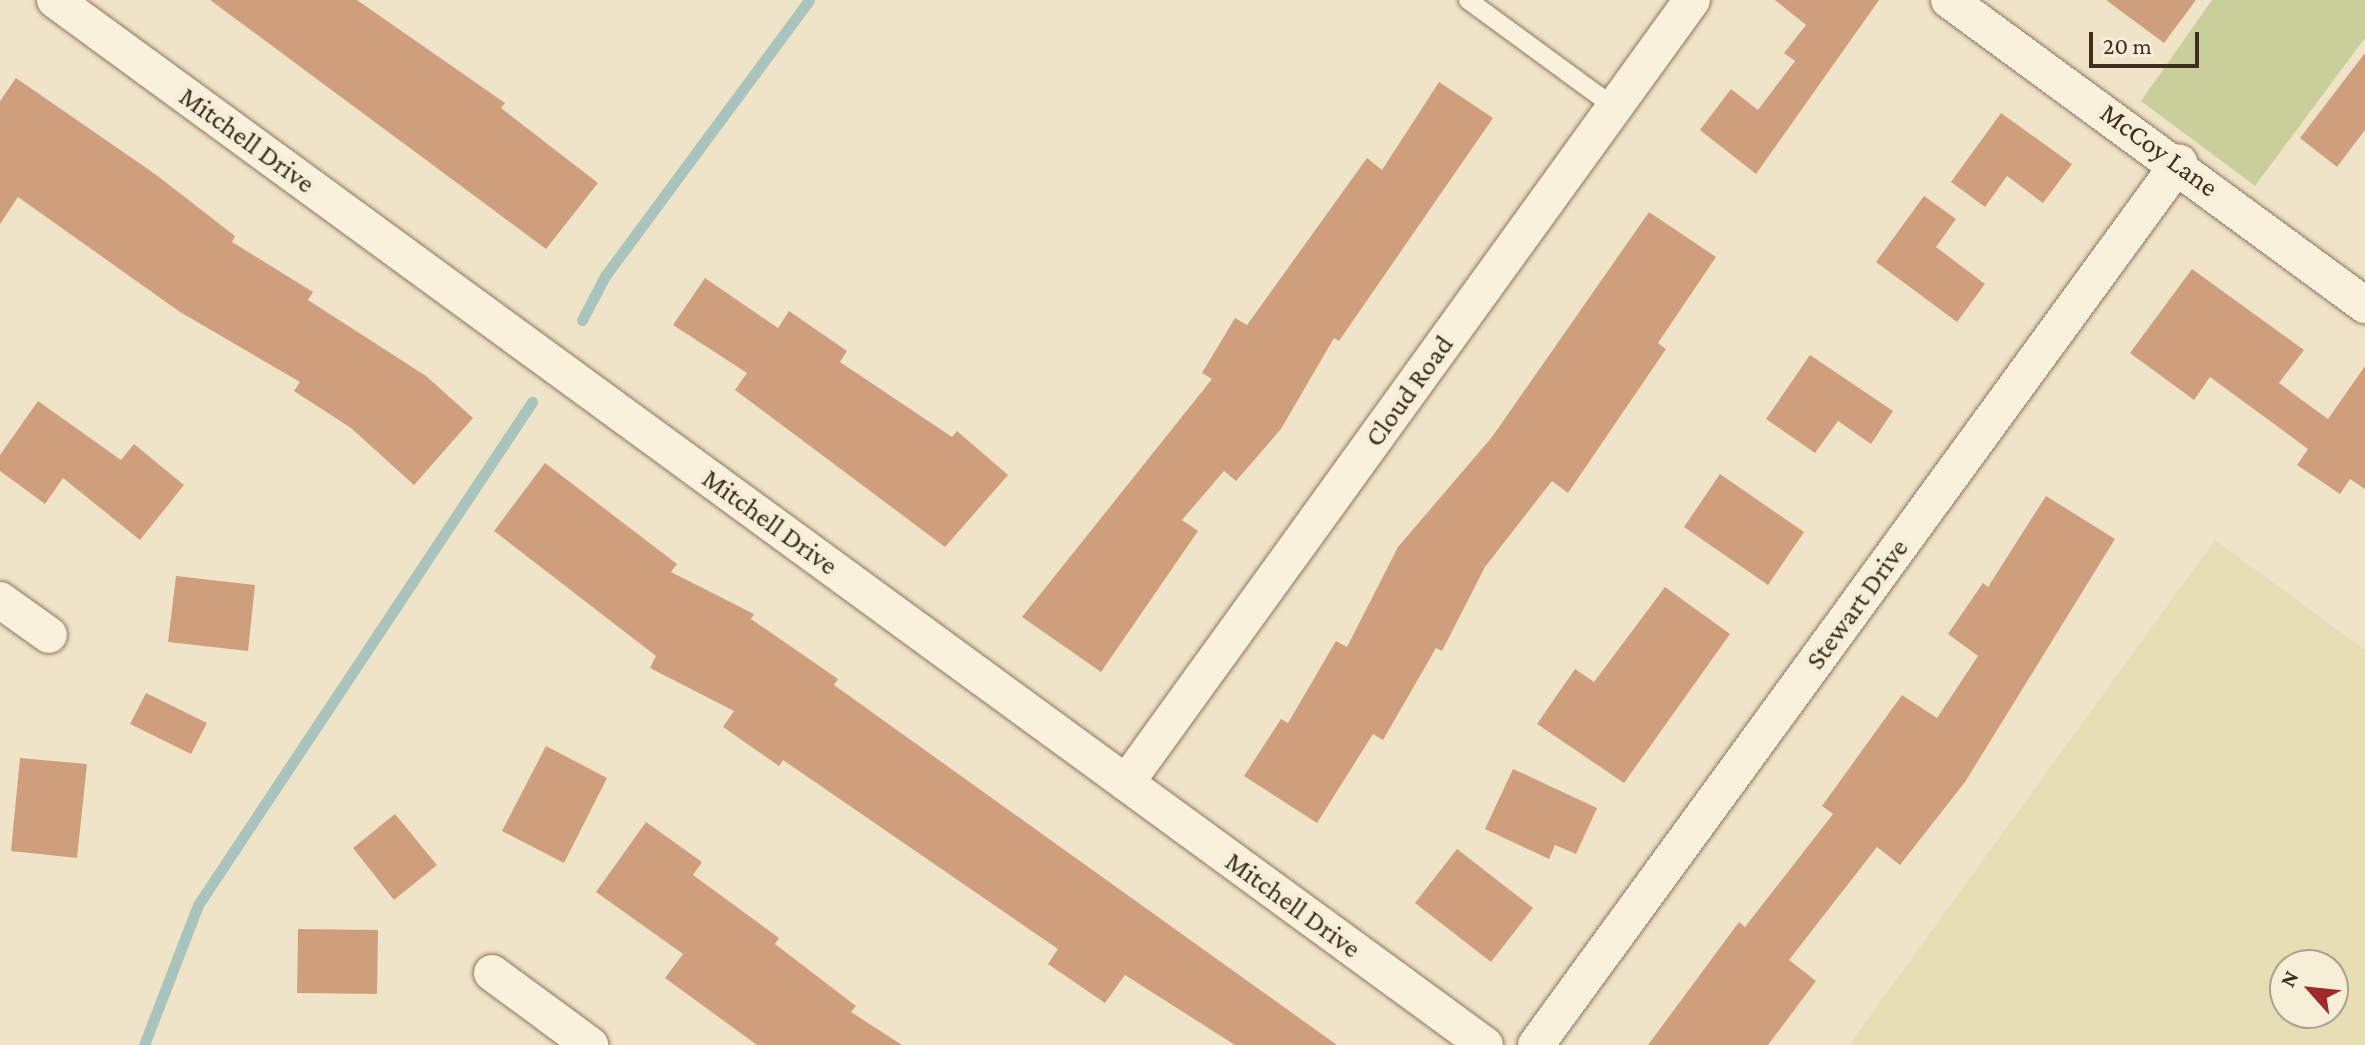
<!DOCTYPE html>
<html>
<head>
<meta charset="utf-8">
<style>
  body { margin:0 }
  #map { position:relative; width:2365px; height:1045px; overflow:hidden; background:#f0e4c8; font-family:"Crimson Pro",serif }
  div>[style] { position:absolute }
  [style*='--x'] { left:calc(var(--x)*1px); top:calc(var(--y)*1px); width:calc(var(--w)*1px); rotate:calc(var(--a)*1deg) }
  .farmland>* { inset:0; background:#e6deb5 }
  .green>* { inset:0; background:#c9cf9b }
  .stream>* { height:11px; margin:-5.5px; padding:0 5.5px; transform-origin:5.5px; border-radius:5.5px; background:#a9c4bc }
  .building>* { inset:0; background:#cf9f7d }
  .roads { filter:drop-shadow(0 0 2px #8d765c) drop-shadow(0 0 2px #8d765c) }
  .lane>* { height:18px; margin:-9px; padding:0 9px; transform-origin:9px; border-radius:9px; background:#faf1dc }
  .street>* { height:36px; margin:-18px; padding:0 18px; transform-origin:18px; border-radius:18px; background:#faf1dc }
  span { translate:-50% -50%; white-space:nowrap; text-align:center; line-height:1.15; -webkit-text-stroke:8px #f7eed8; paint-order:stroke }
  .street-label { font-size:28px; color:#3d2e20 }
  .north { position:absolute; left:2269px; top:949px; width:80px; height:80px; box-sizing:border-box; background:#f7eed8; border:2px solid #ada18e; border-radius:50%; rotate:297deg; font-size:22px; font-weight:700; line-height:32px; text-align:center; color:#3d2e20 }
  .north::after { content:''; display:block; margin:auto; width:28px; height:36px; background:#9e2a2b; clip-path:polygon(50% 0,100% 100%,50% 72%,0 100%) }
  .scale { position:absolute; left:2089px; top:32px; width:110px; height:36px; box-sizing:border-box; border:4px solid #3d2e20; border-top:0; padding-left:10px; font-size:24px; line-height:28px; white-space:nowrap; color:#3d2e20; -webkit-text-stroke:6px #f7eed8; paint-order:stroke }
</style>
</head>
<body>
<div id="map">
  <div class="farmland">
    <i style="clip-path:polygon(evenodd,2215px 540px,2365px 650px,2365px 1045px,1849px 1045px,2215px 540px,2285px 965px,2333px 965px,2333px 1013px,2285px 1013px,2285px 965px)"></i>
  </div>
  <div class="green">
    <i style="clip-path:polygon(2212px 0,2365px 0,2365px 38px,2255px 186px,2141px 101px)"></i>
  </div>
  <div class="stream">
    <i style="--x:582;--y:320;--w:50;--a:-62.4"></i>
    <i style="--x:605;--y:276;--w:343;--a:-53.5"></i>
    <i style="--x:144;--y:1045;--w:150;--a:-68.9"></i>
    <i style="--x:198;--y:905;--w:604;--a:-56.42"></i>
  </div>
  <div class="building">
    <i style="clip-path:polygon(210px 0,357px 0,505px 103px,501px 108px,598px 183px,546px 249px)"></i>
    <i style="clip-path:polygon(1775px 0,1879px 0,1756px 174px,1700px 130px,1731px 89px,1758px 110px,1795px 61px,1784px 53px,1806px 25px)"></i>
    <i style="clip-path:polygon(2106px 0,2196px 0,2164px 43px)"></i>
    <i style="clip-path:polygon(2365px 53px,2365px 130px,2337px 167px,2300px 138px)"></i>
    <i style="clip-path:polygon(16px 78px,155px 174px,235px 236px,232px 242px,313px 292px,308px 300px,426px 376px,473px 418px,414px 485px,351px 428px,294px 391px,300px 382px,180px 312px,18px 197px,0 224px,0 101px)"></i>
    <i style="clip-path:polygon(1439px 82px,1493px 118px,1339px 341px,1334px 338px,1281px 429px,1236px 481px,1224px 471px,1182px 520px,1198px 531px,1101px 672px,1022px 617px,1212px 379px,1202px 373px,1235px 318px,1247px 325px,1367px 158px,1382px 170px)"></i>
    <i style="clip-path:polygon(2001px 113px,2072px 164px,2043px 203px,2007px 176px,1985px 207px,1951px 182px)"></i>
    <i style="clip-path:polygon(1924px 196px,1956px 219px,1936px 247px,1985px 284px,1957px 322px,1876px 262px)"></i>
    <i style="clip-path:polygon(1649px 212px,1716px 257px,1658px 343px,1666px 349px,1568px 493px,1552px 481px,1485px 567px,1442px 651px,1436px 648px,1383px 740px,1373px 734px,1317px 823px,1244px 776px,1281px 719px,1288px 723px,1336px 641px,1347px 647px,1398px 547px,1492px 437px)"></i>
    <i style="clip-path:polygon(2192px 269px,2304px 350px,2279px 383px,2328px 419px,2365px 366px,2365px 489px,2350px 479px,2340px 494px,2297px 465px,2308px 449px,2210px 377px,2194px 400px,2130px 353px)"></i>
    <i style="clip-path:polygon(705px 278px,778px 328px,789px 311px,847px 351px,840px 362px,952px 437px,957px 431px,1008px 475px,945px 547px,735px 390px,747px 373px,673px 325px)"></i>
    <i style="clip-path:polygon(1810px 355px,1893px 411px,1871px 444px,1838px 421px,1815px 453px,1766px 419px)"></i>
    <i style="clip-path:polygon(38px 401px,121px 460px,134px 444px,184px 485px,140px 540px,63px 478px,45px 504px,0 471px,0 455px)"></i>
    <i style="clip-path:polygon(545px 463px,677px 564px,671px 572px,754px 614px,751px 619px,838px 679px,834px 685px,1337px 1045px,1235px 1045px,1125px 975px,1105px 1003px,1048px 964px,1058px 949px,783px 760px,779px 766px,723px 727px,734px 711px,650px 668px,656px 656px,494px 531px)"></i>
    <i style="clip-path:polygon(1720px 474px,1804px 532px,1768px 585px,1684px 527px)"></i>
    <i style="clip-path:polygon(2046px 496px,2115px 539px,1965px 782px,1900px 865px,1877px 847px,1789px 960px,1816px 981px,1768px 1045px,1648px 1045px,1739px 922px,1745px 927px,1833px 814px,1822px 806px,1902px 695px,1937px 718px,1978px 656px,1948px 634px,1983px 583px,1988px 587px)"></i>
    <i style="clip-path:polygon(176px 576px,255px 585px,248px 651px,168px 642px)"></i>
    <i style="clip-path:polygon(1665px 587px,1730px 634px,1624px 783px,1537px 724px,1575px 669px,1594px 682px)"></i>
    <i style="clip-path:polygon(146px 693px,207px 723px,191px 754px,130px 724px)"></i>
    <i style="clip-path:polygon(546px 746px,607px 778px,564px 863px,502px 831px)"></i>
    <i style="clip-path:polygon(20px 758px,87px 764px,77px 858px,11px 851px)"></i>
    <i style="clip-path:polygon(1513px 769px,1597px 808px,1576px 854px,1555px 845px,1549px 859px,1485px 829px)"></i>
    <i style="clip-path:polygon(395px 814px,437px 865px,394px 900px,353px 848px)"></i>
    <i style="clip-path:polygon(646px 822px,702px 862px,693px 875px,779px 938px,775px 944px,856px 1006px,851px 1012px,902px 1045px,757px 1045px,665px 978px,683px 954px,596px 892px)"></i>
    <i style="clip-path:polygon(1457px 849px,1533px 908px,1491px 962px,1415px 903px)"></i>
    <i style="clip-path:polygon(298px 929px,378px 930px,377px 994px,297px 993px)"></i>
  </div>
  <div class="roads">
    <div class="lane">
      <i style="--x:1468;--y:0;--w:181;--a:36.2"></i>
    </div>
    <div class="street">
      <i style="--x:55;--y:0;--w:1771;--a:36.16"></i>
      <i style="--x:1949;--y:0;--w:516;--a:36.25"></i>
      <i style="--x:0;--y:600;--w:60;--a:35.5"></i>
      <i style="--x:1126;--y:783;--w:966;--a:-54.14"></i>
      <i style="--x:492;--y:973;--w:122;--a:36.3"></i>
      <i style="--x:1536;--y:1045;--w:1092;--a:-53.91"></i>
    </div>
  </div>
  <div class="street-label">
    <span style="left:247px;top:140px;rotate:36deg">Mitchell Drive</span>
    <span style="left:2159px;top:150px;rotate:36deg">McCoy Lane</span>
    <span style="left:1409px;top:391px;rotate:-54deg">Cloud Road</span>
    <span style="left:770px;top:522px;rotate:36deg">Mitchell Drive</span>
    <span style="left:1857px;top:604px;rotate:-54deg">Stewart Drive</span>
    <span style="left:1293px;top:905px;rotate:36deg">Mitchell Drive</span>
  </div>
  <div class="north">N</div>
  <div class="scale">20 m</div>
</div>
</body>
</html>
